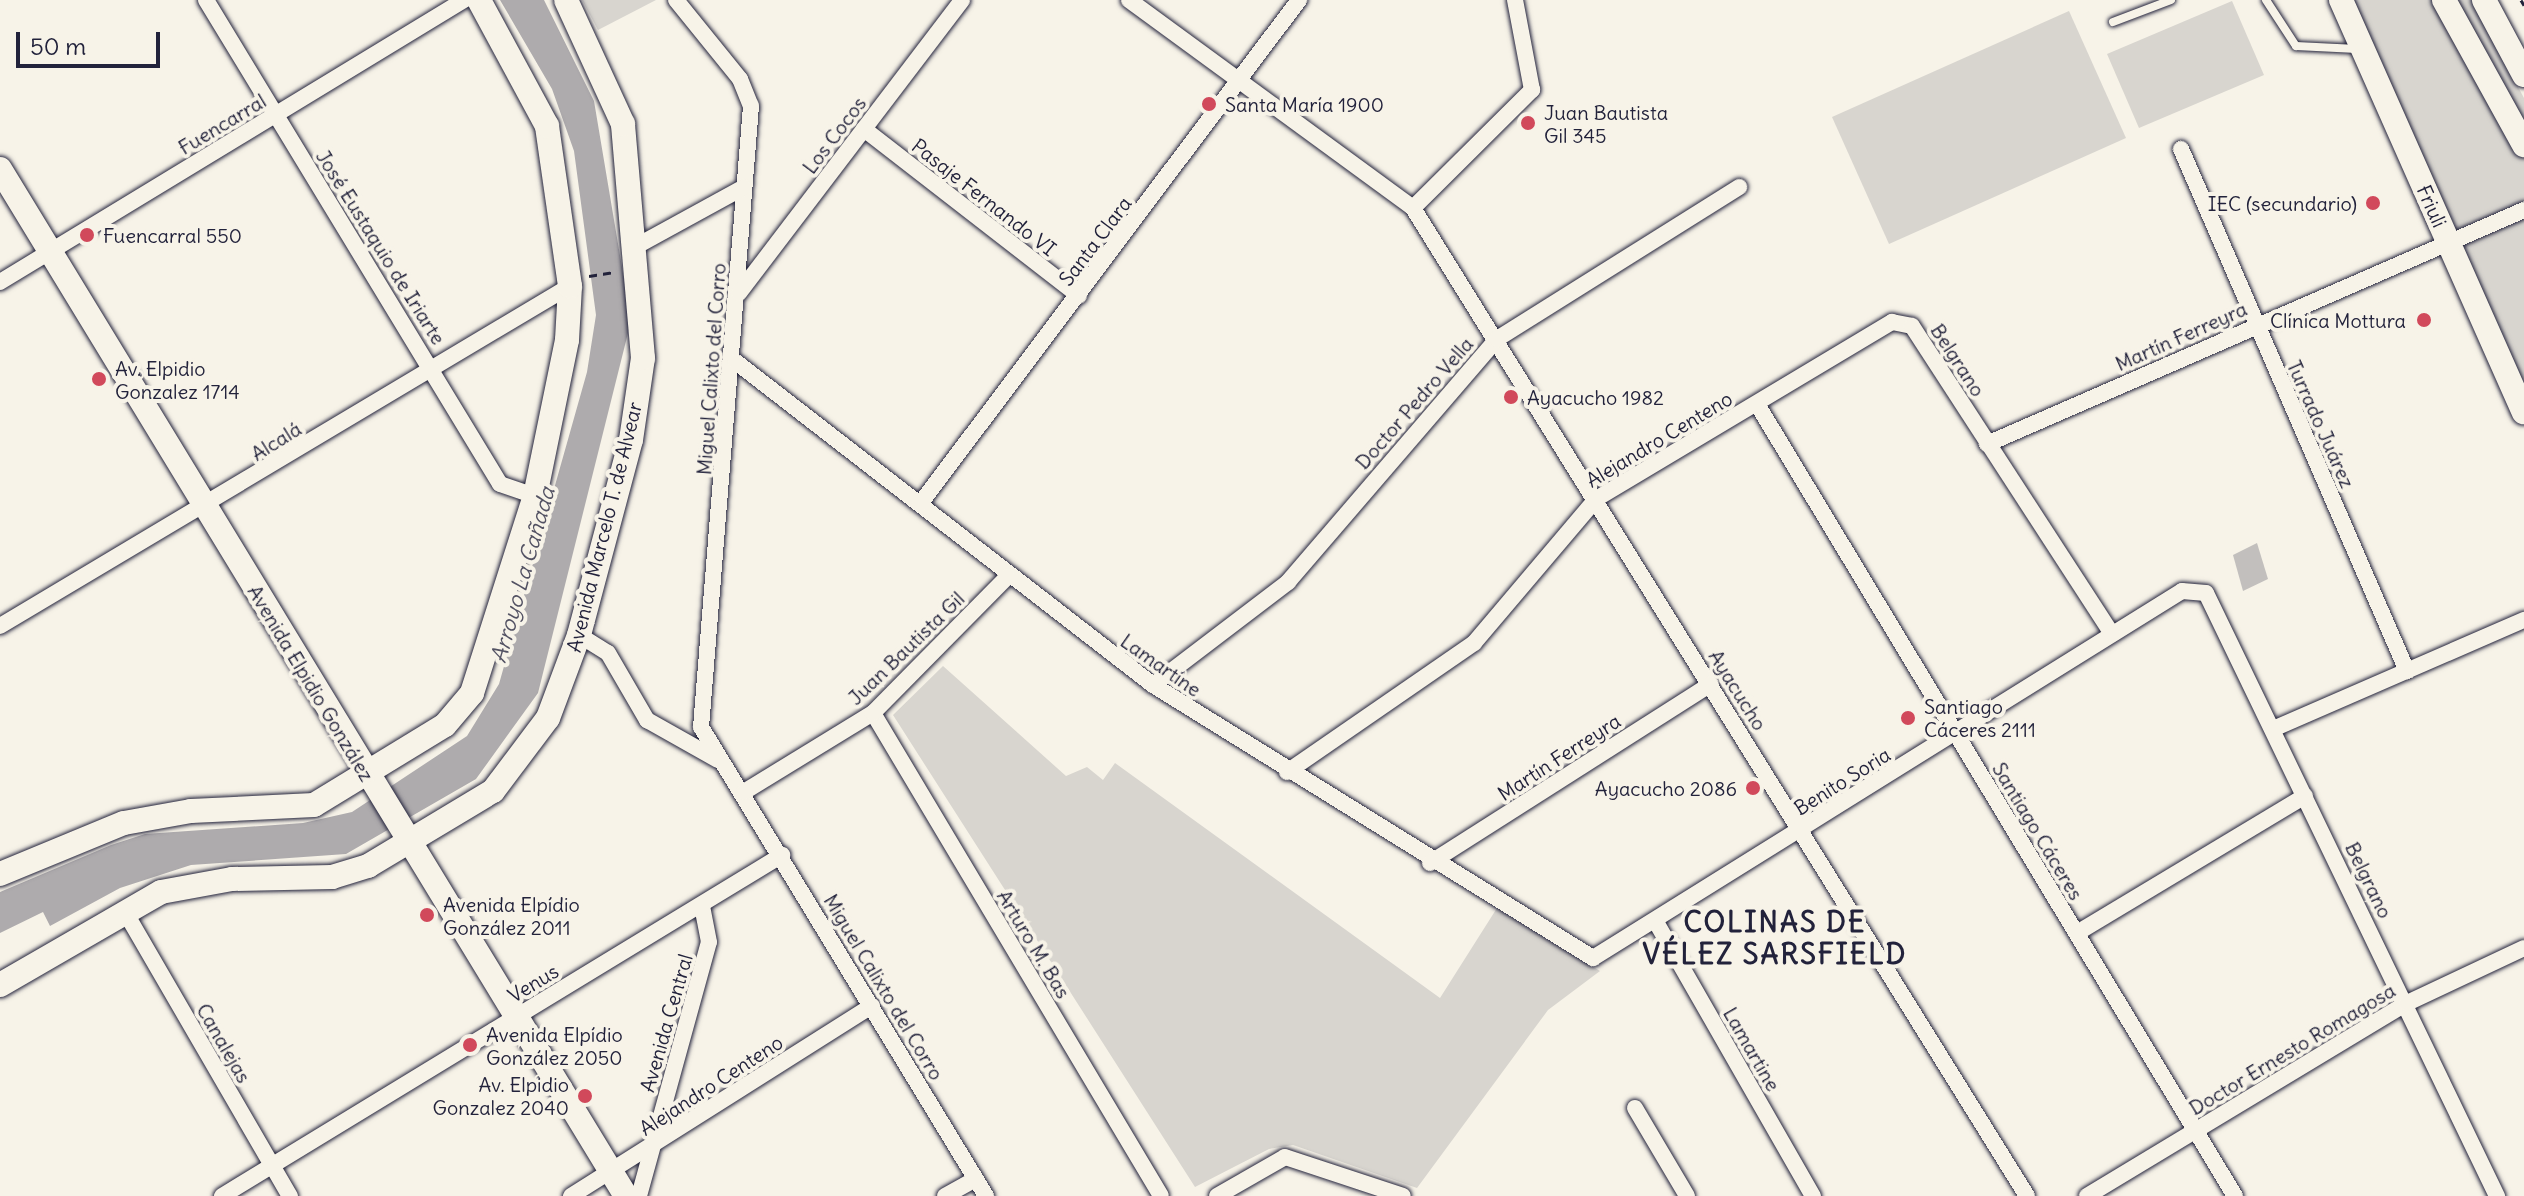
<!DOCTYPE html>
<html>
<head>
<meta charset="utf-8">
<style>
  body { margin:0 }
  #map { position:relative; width:2524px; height:1196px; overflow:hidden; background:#f7f3e8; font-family:Delius,sans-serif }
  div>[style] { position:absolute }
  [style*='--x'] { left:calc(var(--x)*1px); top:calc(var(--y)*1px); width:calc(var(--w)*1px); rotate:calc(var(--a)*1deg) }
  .green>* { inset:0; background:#d8d5cf }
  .water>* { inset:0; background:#aeabad }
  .building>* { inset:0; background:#c2bfbd }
  .path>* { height:3px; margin-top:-1.5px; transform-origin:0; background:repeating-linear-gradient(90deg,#22223b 0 8px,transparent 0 14px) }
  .roads { filter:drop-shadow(0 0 2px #22223b) drop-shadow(0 0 2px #22223b) }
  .lane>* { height:8px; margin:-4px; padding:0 4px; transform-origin:4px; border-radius:4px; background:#f7f3e8 }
  .street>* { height:16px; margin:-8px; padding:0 8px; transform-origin:8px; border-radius:8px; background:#f7f3e8 }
  .secondary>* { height:24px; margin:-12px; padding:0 12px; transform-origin:12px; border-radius:12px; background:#f7f3e8 }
  .dots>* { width:22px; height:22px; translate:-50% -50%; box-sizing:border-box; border:4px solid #f7f3e8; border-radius:50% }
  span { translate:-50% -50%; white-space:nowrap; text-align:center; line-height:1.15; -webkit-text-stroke:8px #f7f3e8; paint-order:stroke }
  .poi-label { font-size:20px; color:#22223b }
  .left { translate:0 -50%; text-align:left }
  .right { translate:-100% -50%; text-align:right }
  .street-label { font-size:20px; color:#22223b }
  .water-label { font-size:22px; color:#535263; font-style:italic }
  .district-label { font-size:28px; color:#22223b; font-weight:700; letter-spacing:2px }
  .scale { position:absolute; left:16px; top:32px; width:144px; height:36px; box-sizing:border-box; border:4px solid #22223b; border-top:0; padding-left:10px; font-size:24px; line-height:28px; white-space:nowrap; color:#22223b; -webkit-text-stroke:6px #f7f3e8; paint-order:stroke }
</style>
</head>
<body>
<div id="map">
  <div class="green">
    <i style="clip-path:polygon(582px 0,656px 0,598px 30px)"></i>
    <i style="clip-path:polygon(2341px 0,2444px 0,2524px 145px,2524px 412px)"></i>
    <i style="clip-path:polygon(2453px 0,2471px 0,2524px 98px,2524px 129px)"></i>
    <i style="clip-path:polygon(2232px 1px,2264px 75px,2139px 128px,2107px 54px)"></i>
    <i style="clip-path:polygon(2069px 11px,2126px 138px,1889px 244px,1832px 117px)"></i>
    <i style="clip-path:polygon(943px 666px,1066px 776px,1087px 767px,1103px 780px,1115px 763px,1440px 998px,1497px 908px,1600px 971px,1548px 1010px,1417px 1188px,1293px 1145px,1269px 1149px,1195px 1187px,893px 715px)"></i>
  </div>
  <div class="water">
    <i style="clip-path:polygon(500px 0,544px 0,594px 101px,631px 321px,538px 693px,476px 779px,346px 854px,191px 865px,120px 888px,50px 926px,43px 912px,0 933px,0 892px,111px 845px,145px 834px,303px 823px,352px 812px,467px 736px,499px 684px,587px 372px,596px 315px,574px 151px,552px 89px)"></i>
  </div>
  <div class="building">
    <i style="clip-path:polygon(2257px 543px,2268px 579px,2243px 591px,2233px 555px)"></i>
  </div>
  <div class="path">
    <i style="--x:2521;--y:0;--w:6;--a:59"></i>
    <i style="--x:589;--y:276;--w:24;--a:-9"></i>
  </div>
  <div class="roads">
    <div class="lane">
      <i style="--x:2266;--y:0;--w:55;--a:56.9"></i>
      <i style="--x:2296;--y:46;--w:61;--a:2.8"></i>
      <i style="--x:2113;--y:22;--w:62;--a:-20.8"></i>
    </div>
    <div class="street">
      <i style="--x:206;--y:0;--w:566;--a:58.72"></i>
      <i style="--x:500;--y:484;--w:37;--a:19"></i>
      <i style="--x:676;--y:0;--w:102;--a:51"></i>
      <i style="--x:740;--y:79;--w:29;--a:68"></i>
      <i style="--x:751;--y:106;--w:623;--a:94.6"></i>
      <i style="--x:701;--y:727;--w:549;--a:58.71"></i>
      <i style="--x:1129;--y:0;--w:352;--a:36.2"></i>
      <i style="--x:1413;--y:208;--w:1163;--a:58.14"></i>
      <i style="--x:864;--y:129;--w:272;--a:37.8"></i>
      <i style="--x:2181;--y:149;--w:569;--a:66.59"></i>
      <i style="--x:1413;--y:208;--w:168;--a:-44.8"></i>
      <i style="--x:1532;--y:90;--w:92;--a:-100.7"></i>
      <i style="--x:635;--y:247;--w:124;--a:-28.8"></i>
      <i style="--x:0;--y:282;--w:543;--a:-31.29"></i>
      <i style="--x:739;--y:293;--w:368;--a:-52.7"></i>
      <i style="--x:736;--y:362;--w:527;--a:37.76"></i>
      <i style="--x:1153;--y:685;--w:518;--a:31.82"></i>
      <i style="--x:1593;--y:958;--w:694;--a:-31.93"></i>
      <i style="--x:2182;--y:591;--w:24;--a:5"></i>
      <i style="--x:2206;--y:593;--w:670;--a:64.24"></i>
      <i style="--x:1757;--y:404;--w:925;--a:58.89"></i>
      <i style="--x:1987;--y:444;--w:586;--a:-23.55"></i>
      <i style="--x:920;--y:504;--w:631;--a:-53.06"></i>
      <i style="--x:0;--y:626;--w:664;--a:-30.82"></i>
      <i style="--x:579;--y:635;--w:34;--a:32"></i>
      <i style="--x:608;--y:653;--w:78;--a:59.8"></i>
      <i style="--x:647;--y:720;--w:81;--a:29.4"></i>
      <i style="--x:1153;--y:685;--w:170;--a:-37.3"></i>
      <i style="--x:1288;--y:582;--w:321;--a:-49.3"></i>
      <i style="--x:1497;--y:339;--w:286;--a:-32.1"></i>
      <i style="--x:873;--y:713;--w:562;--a:59.19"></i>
      <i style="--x:2273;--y:729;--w:274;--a:-23.5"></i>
      <i style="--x:1287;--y:772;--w:227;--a:-34.6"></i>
      <i style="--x:1474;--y:643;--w:189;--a:-49.7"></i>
      <i style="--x:1596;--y:499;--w:345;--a:-30.9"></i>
      <i style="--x:1892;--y:322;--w:20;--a:11"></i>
      <i style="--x:1912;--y:326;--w:367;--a:57"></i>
      <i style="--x:744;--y:792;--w:151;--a:-31.5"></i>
      <i style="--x:873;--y:713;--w:191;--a:-45.4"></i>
      <i style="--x:1430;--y:863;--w:333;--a:-32.5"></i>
      <i style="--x:124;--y:910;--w:331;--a:59.9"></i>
      <i style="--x:1656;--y:922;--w:316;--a:60.2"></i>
      <i style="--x:2077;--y:933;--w:266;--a:-31"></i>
      <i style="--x:1635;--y:1108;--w:102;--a:59.4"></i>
      <i style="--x:222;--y:1196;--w:656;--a:-31.34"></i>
      <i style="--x:571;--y:1196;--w:356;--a:-32.3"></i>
      <i style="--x:639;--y:1196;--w:263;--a:-74.6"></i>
      <i style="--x:709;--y:942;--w:37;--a:-101"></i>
      <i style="--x:945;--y:1196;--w:35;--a:-29"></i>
      <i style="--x:1217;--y:1196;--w:78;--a:-29.8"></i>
      <i style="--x:1285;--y:1157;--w:124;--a:18.3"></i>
      <i style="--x:2087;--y:1196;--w:374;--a:-31.1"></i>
      <i style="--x:2407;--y:1003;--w:129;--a:-25.2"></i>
    </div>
    <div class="secondary">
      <i style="--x:2341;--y:0;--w:451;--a:66.1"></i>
      <i style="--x:2444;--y:0;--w:166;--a:61.1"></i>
      <i style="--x:2484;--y:0;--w:85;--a:61.9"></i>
      <i style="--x:0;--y:169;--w:1203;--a:58.64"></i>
      <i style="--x:0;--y:874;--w:134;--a:-22.4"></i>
      <i style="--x:124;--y:823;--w:68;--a:-10.2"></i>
      <i style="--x:191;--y:811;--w:123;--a:-2.8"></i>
      <i style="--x:314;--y:805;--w:153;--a:-31.4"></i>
      <i style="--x:445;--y:725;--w:42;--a:-49.8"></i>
      <i style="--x:472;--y:693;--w:207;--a:-72.3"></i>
      <i style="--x:535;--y:496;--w:159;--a:-78.4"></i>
      <i style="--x:567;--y:340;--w:54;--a:-86.8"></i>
      <i style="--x:570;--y:286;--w:162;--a:-98.2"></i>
      <i style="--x:547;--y:126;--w:143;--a:-118.4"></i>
      <i style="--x:0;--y:985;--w:186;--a:-30"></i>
      <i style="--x:161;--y:892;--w:72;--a:-10.4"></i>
      <i style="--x:232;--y:879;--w:100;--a:-1.1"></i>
      <i style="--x:332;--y:877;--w:38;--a:-17"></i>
      <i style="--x:368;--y:866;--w:146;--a:-31"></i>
      <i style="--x:493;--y:791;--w:91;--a:-53"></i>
      <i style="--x:548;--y:718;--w:89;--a:-69.5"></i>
      <i style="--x:579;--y:635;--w:202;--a:-75.1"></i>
      <i style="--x:631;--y:440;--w:83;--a:-81.7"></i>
      <i style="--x:643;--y:358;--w:235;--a:-94.9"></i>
      <i style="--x:623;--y:124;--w:136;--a:-114.7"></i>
    </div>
  </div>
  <div class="dots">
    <i style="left:1209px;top:104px;background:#d1495b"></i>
    <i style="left:1528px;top:123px;background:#d1495b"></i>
    <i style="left:2373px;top:203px;background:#d1495b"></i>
    <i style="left:87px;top:235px;background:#d1495b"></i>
    <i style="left:2424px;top:320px;background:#d1495b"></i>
    <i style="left:99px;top:379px;background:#d1495b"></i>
    <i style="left:1511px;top:397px;background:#d1495b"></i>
    <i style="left:1908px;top:718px;background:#d1495b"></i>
    <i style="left:1753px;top:788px;background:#d1495b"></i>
    <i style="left:427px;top:915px;background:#d1495b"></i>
    <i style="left:470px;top:1045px;background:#d1495b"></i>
    <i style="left:585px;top:1096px;background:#d1495b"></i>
  </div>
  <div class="poi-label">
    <span class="left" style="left:1225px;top:104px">Santa María 1900</span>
    <span class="left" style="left:1544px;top:124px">Juan Bautista<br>Gil 345</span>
    <span class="right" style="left:2357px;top:203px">IEC (secundario)</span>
    <span class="left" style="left:103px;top:235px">Fuencarral 550</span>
    <span class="right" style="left:2406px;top:320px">Clínica Mottura</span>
    <span class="left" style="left:115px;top:380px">Av. Elpidio<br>Gonzalez 1714</span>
    <span class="left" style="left:1527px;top:397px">Ayacucho 1982</span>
    <span class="left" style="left:1924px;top:718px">Santiago<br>Cáceres 2111</span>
    <span class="right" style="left:1737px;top:788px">Ayacucho 2086</span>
    <span class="left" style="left:443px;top:916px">Avenida Elpídio<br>González 2011</span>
    <span class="left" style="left:486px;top:1046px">Avenida Elpídio<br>González 2050</span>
    <span class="right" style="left:569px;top:1096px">Av. Elpidio<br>Gonzalez 2040</span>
  </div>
  <div class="street-label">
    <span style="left:222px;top:124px;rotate:-31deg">Fuencarral</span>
    <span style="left:834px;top:135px;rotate:-53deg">Los Cocos</span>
    <span style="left:984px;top:197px;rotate:38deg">Pasaje Fernando VI</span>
    <span style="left:2432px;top:206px;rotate:66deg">Friuli</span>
    <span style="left:1095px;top:241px;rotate:-53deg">Santa Clara</span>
    <span style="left:381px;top:247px;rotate:58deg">José Eustaquio de Iriarte</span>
    <span style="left:2181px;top:336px;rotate:-24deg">Martín Ferreyra</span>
    <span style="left:1958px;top:360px;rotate:57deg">Belgrano</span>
    <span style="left:711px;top:369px;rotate:-86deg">Miguel Calixto del Corro</span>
    <span style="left:1414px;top:403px;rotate:-49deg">Doctor Pedro Vella</span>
    <span style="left:2321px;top:424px;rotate:66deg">Turrado Juárez</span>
    <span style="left:1659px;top:439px;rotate:-31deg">Alejandro Centeno</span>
    <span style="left:276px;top:441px;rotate:-32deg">Alcalá</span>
    <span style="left:604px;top:527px;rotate:-76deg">Avenida Marcelo T. de Alvear</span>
    <span style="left:906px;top:648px;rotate:-44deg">Juan Bautista Gil</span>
    <span style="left:1161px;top:665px;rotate:35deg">Lamartine</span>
    <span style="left:311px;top:683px;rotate:59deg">Avenida Elpidio González</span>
    <span style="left:1738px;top:690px;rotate:58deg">Ayacucho</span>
    <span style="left:1559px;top:757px;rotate:-33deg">Martín Ferreyra</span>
    <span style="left:1842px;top:781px;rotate:-32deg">Benito Soria</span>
    <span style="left:2038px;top:831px;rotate:59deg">Santiago Cáceres</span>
    <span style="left:2369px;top:880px;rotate:64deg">Belgrano</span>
    <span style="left:1034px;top:944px;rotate:59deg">Arturo M. Bas</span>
    <span style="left:533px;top:983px;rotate:-31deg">Venus</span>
    <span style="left:884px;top:987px;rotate:59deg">Miguel Calixto del Corro</span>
    <span style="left:666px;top:1023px;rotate:-74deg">Avenida Central</span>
    <span style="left:224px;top:1043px;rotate:60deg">Canalejas</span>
    <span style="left:1752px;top:1049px;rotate:60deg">Lamartine</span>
    <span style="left:2292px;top:1049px;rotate:-31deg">Doctor Ernesto Romagosa</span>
    <span style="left:711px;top:1085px;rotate:-33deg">Alejandro Centeno</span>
  </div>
  <div class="water-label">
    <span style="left:523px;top:575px;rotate:-74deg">Arroyo La Cañada</span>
  </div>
  <div class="district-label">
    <span style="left:1775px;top:938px">COLINAS DE<br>VÉLEZ SARSFIELD</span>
  </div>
  <div class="scale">50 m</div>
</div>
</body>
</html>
